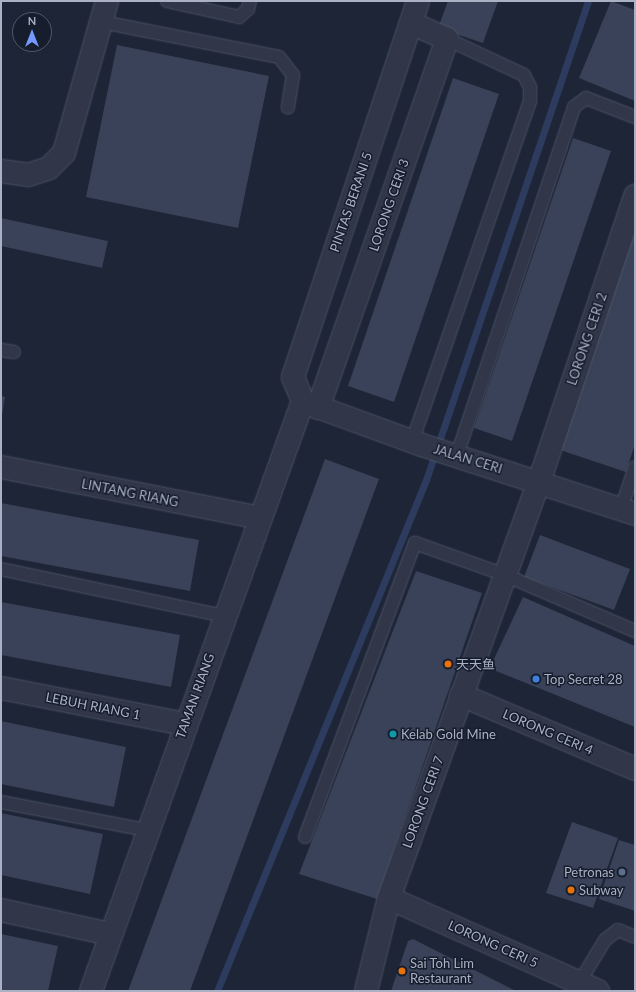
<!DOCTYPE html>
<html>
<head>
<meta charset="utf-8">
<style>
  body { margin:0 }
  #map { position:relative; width:636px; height:992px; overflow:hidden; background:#1d2537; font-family:Lato,"Noto Sans SC",sans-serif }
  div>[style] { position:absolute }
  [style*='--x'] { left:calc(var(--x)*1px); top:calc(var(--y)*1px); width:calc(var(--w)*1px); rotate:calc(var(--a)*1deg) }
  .stream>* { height:7px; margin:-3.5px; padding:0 3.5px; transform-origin:3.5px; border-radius:3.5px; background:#2d3c5e }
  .building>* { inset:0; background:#394258 }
  .roads { filter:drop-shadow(0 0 1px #4b5263) drop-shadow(0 0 1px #4b5263) }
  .service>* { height:12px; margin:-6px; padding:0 6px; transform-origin:6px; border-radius:6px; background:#313748 }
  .minor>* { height:22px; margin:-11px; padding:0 11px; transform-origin:11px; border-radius:11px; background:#313748 }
  .dots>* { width:11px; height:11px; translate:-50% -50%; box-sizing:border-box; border:2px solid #161d2c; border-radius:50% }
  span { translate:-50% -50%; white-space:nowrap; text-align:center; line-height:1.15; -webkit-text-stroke:3px #161d2c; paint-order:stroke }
  .street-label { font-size:13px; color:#aab1c5 }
  .poi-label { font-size:13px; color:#aab1c5 }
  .left { translate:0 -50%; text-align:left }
  .right { translate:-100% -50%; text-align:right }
  .frame { position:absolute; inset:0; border:2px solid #aab1c5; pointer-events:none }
  .north { position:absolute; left:12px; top:12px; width:40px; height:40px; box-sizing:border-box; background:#161d2c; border:1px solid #515869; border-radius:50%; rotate:0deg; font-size:11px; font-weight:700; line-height:16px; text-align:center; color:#aab1c5 }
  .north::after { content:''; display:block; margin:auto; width:14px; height:18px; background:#759aff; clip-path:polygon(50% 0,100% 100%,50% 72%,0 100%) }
</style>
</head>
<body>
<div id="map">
  <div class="stream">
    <i style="--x:217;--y:991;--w:552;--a:-67.76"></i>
    <i style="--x:426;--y:480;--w:506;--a:-71.31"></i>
  </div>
  <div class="building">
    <i style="clip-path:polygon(448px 1px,498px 1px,483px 43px,438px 28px)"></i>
    <i style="clip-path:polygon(611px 1px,635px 10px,635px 101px,579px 78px)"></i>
    <i style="clip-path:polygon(117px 45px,269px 76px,238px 228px,86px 197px)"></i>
    <i style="clip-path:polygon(453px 78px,499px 94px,394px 402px,348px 386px)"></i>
    <i style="clip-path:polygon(573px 138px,611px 151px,512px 441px,474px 428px)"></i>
    <i style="clip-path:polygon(1px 218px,108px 241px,102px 268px,1px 246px)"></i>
    <i style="clip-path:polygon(635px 227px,635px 444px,626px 472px,560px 450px)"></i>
    <i style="clip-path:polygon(1px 396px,5px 397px,2px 415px,1px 415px)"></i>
    <i style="clip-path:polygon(325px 459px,379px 479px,190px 991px,128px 991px)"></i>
    <i style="clip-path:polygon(1px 503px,199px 540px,190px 591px,1px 556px)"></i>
    <i style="clip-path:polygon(540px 535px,630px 569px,614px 610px,524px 577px)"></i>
    <i style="clip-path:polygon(416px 571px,482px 593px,377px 899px,299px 874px)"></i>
    <i style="clip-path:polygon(523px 597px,635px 646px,635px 727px,496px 671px,494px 659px)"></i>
    <i style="clip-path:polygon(1px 602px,180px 635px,171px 687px,1px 655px)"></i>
    <i style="clip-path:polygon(1px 721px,126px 747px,114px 807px,1px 784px)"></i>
    <i style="clip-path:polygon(1px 813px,103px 834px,90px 894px,1px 875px)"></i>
    <i style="clip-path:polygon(572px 822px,618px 838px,593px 908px,546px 893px)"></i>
    <i style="clip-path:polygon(619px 840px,635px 845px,635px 911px,599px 899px)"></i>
    <i style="clip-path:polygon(1px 934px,58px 946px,48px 991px,1px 991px)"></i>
    <i style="clip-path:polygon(413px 939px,516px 991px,391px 991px,408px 941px)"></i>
  </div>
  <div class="roads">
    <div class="service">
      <i style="--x:167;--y:1;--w:74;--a:12.5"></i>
      <i style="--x:239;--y:17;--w:12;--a:-42"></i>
      <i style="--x:248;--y:9;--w:8;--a:-76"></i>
      <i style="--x:102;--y:22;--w:180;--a:11.2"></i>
      <i style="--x:279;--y:57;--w:23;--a:52"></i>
      <i style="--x:293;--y:75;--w:33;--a:99"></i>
      <i style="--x:1;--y:350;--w:13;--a:9"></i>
      <i style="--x:412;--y:442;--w:360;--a:-70.9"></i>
      <i style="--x:530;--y:102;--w:15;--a:-90"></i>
      <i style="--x:530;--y:87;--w:13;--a:-117"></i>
      <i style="--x:524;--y:75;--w:85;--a:-154.9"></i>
      <i style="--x:457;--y:455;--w:367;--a:-71.4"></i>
      <i style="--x:574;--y:107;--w:15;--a:-37"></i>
      <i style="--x:586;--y:98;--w:53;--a:21.2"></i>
      <i style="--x:621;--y:509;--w:44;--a:-71.6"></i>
      <i style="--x:1;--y:569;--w:228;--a:11.9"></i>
      <i style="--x:1;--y:802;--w:149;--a:10.9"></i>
      <i style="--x:305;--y:837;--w:314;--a:-69.5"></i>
      <i style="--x:415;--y:543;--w:96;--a:19.6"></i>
      <i style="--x:505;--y:575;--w:142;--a:23.3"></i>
      <i style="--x:579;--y:983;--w:50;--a:-58.8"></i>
      <i style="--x:605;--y:940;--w:16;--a:-38"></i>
      <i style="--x:618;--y:930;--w:18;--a:22"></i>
    </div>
    <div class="minor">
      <i style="--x:1;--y:171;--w:27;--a:8"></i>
      <i style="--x:28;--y:175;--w:22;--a:-18"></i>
      <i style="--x:49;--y:168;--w:21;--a:-45"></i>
      <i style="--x:64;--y:153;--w:158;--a:-74.2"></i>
      <i style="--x:303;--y:401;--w:26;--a:-113"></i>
      <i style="--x:293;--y:377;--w:396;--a:-71.6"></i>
      <i style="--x:304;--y:402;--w:126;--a:20"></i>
      <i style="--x:422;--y:445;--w:224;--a:17.9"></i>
      <i style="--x:318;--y:408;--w:391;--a:-70.7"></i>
      <i style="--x:447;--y:39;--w:39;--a:-156"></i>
      <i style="--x:1;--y:467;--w:264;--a:11.1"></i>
      <i style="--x:1;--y:688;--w:187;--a:11.1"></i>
      <i style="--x:461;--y:695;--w:189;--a:23"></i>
      <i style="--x:389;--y:898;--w:229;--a:24"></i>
      <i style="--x:1;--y:910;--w:112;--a:12.4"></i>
      <i style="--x:91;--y:991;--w:627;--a:-70.24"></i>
      <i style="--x:366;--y:991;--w:96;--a:-76.1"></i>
      <i style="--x:389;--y:898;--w:442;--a:-70.2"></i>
      <i style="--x:539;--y:482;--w:302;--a:-71.4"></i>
    </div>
  </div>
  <div class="dots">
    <i style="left:448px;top:664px;background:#e8710a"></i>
    <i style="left:536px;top:679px;background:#3f7fe0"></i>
    <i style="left:393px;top:734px;background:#0f9aa8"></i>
    <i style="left:622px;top:872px;background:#5c6f8a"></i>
    <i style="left:571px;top:890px;background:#e8710a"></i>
    <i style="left:402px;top:971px;background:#e8710a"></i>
  </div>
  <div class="street-label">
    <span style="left:351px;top:202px;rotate:-71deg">PINTAS BERANI 5</span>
    <span style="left:389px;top:205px;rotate:-71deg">LORONG CERI 3</span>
    <span style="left:587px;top:339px;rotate:-71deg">LORONG CERI 2</span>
    <span style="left:468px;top:459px;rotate:17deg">JALAN CERI</span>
    <span style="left:130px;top:493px;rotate:11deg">LINTANG RIANG</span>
    <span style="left:195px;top:696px;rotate:-70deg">TAMAN RIANG</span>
    <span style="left:93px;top:706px;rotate:11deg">LEBUH RIANG 1</span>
    <span style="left:548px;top:732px;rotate:23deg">LORONG CERI 4</span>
    <span style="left:423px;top:802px;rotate:-70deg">LORONG CERI 7</span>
    <span style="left:493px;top:944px;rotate:24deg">LORONG CERI 5</span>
  </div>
  <div class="poi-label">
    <span class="left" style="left:456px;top:664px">天天鱼</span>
    <span class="left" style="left:544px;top:679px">Top Secret 28</span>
    <span class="left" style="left:401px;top:734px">Kelab Gold Mine</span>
    <span class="right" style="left:614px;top:872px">Petronas</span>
    <span class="left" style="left:579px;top:890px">Subway</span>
    <span class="left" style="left:410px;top:971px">Sai Toh Lim<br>Restaurant</span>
  </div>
  <div class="frame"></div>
  <div class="north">N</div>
</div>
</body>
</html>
